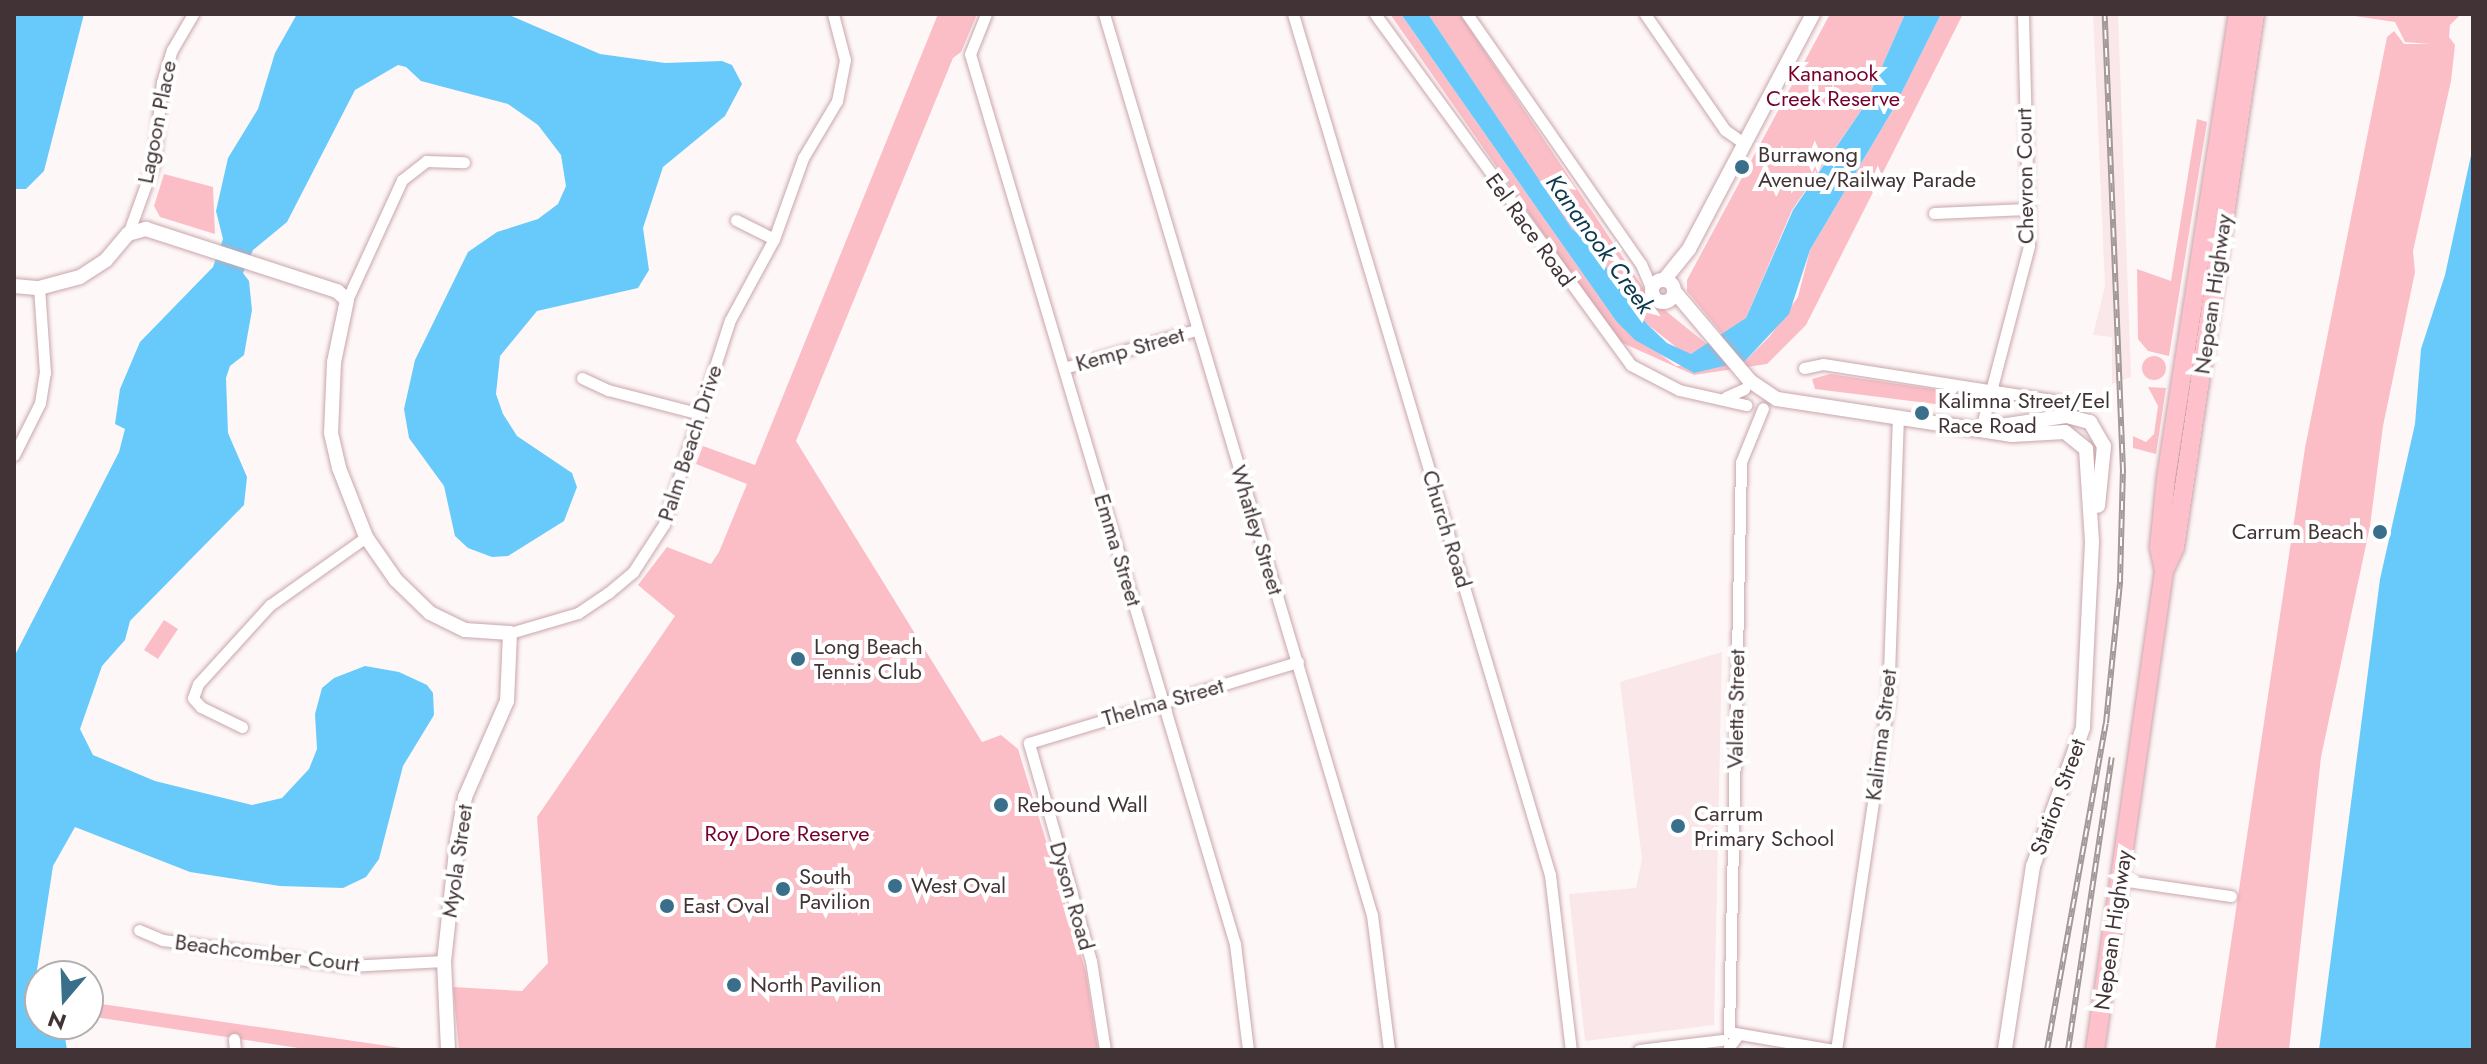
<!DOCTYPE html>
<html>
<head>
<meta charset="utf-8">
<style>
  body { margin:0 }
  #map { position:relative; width:2487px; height:1064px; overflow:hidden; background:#fef7f8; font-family:Jost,sans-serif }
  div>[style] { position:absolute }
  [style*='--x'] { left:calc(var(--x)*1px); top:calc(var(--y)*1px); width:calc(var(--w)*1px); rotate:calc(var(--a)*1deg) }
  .built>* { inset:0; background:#fae7ea }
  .green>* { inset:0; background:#fbbec7 }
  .round { border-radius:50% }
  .water>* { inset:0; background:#68cafb }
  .roads { filter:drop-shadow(0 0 2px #c9a6ab) drop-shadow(0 0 2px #c9a6ab) }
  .minor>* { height:11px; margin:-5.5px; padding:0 5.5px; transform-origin:5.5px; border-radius:5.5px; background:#fff }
  .tertiary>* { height:14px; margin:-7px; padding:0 7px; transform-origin:7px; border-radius:7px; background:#fff }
  .tertiary>.ring { margin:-7px; padding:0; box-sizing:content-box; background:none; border:14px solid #fff; border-radius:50% }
  .trunk>* { height:18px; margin:-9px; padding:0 9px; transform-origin:9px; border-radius:9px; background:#fec0ca }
  .rail>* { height:6px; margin-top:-3px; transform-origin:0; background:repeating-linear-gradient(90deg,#fff 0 9px,#a3989a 0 18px); box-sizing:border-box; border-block:2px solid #a3989a }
  .dots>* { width:22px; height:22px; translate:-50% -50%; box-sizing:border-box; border:4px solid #fff; border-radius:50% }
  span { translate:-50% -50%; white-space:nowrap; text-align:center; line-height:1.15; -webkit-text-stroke:8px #fff; paint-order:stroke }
  .park-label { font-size:22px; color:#76002d }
  .street-label { font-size:22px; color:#423436 }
  .poi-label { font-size:22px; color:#423436 }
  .left { translate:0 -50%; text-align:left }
  .right { translate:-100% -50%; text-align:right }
  .water-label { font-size:24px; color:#0d394d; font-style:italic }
  .frame { position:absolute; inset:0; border:16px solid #423436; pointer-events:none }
  .north { position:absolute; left:24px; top:960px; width:80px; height:80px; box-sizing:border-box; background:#fff; border:2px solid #b3aeaf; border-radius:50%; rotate:199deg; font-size:22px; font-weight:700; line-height:32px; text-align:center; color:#423436 }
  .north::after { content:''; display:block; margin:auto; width:28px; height:36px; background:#396f8b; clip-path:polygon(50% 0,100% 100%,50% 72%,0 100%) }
</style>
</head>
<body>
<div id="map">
  <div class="built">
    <i style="clip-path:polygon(2093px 14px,2118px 14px,2131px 377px,2112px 384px,2112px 337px,2093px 335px,2105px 286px)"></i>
    <i style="clip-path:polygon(1722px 652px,1714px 1025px,1585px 1041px,1569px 894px,1636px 888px,1642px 859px,1620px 682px)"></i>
  </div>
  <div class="green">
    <i style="clip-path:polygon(938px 14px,977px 14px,961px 52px,953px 58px,796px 441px,982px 742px,1001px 735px,1018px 749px,1086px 972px,1098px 1050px,459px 1050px,453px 987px,522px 991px,548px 963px,537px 817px,675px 616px,638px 585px,667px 547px,711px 564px,719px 552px,747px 484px,696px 464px,703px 446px,755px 465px)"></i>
    <i style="clip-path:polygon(1390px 14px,1401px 14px,1616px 321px,1676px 366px,1745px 361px,1770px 336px,1798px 297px,1810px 250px,1895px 106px,1941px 14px,1963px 14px,1806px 325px,1767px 364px,1694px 375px,1618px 341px)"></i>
    <i style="clip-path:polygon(1428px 14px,1460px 14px,1650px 298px,1709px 346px,1691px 354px,1681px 351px,1647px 324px,1611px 277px,1596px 247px,1572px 229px,1556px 206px)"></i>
    <i style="clip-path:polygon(1830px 14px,1905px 14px,1865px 105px,1792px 210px,1746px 318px,1724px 336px,1687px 291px,1687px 280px)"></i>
    <i style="clip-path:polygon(2341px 14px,2461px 14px,2450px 25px,2449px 37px,2455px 45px,2451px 81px,2413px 251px,2415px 272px,2383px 426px,2370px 526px,2321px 757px,2289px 1050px,2215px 1050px,2305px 448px,2387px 37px,2394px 31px,2404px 44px,2430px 44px,2405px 42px,2395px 22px)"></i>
    <i style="clip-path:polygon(2197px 119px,2207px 122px,2169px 356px,2148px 351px,2138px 339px,2137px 269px,2171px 281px)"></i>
    <i style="clip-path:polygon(164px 174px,213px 187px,215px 234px,160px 217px,154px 206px)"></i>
    <i class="round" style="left:2142px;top:356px;width:24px;height:24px"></i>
    <i style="clip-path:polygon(1830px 374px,1960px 393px,1943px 405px,1815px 389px,1812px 379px)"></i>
    <i style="clip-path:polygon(2148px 387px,2166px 388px,2156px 454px,2133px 448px,2133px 436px,2146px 442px,2154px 434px,2158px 406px)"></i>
    <i style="clip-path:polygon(164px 620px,178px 629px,158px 659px,144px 650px)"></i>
    <i style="clip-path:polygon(88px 1002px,415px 1050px,311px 1050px,88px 1016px)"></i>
  </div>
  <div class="water">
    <i style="clip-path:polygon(16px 14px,84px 14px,44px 171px,26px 189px,14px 189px)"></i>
    <i style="clip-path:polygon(297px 14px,507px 14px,600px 54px,665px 63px,722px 61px,732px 65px,742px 84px,725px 116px,663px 167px,643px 228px,649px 270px,638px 288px,537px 311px,500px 356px,496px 394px,503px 414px,517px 436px,572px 473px,577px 487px,564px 521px,508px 556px,492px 557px,468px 548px,455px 536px,444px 486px,409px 438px,404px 409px,415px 360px,468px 252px,497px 232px,538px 219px,558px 204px,566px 186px,561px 155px,538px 125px,508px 104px,421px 81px,406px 67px,398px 65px,355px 90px,287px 222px,253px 250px,243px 273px,249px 281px,252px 310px,244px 355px,230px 366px,226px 378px,228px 433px,247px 477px,244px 505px,130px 621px,125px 640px,102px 666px,80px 729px,93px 755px,155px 781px,252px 805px,282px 798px,309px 769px,317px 749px,315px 714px,322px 688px,334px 678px,365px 666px,399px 672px,427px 685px,433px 693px,434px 715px,403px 766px,379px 859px,366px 877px,343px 888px,280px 886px,190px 872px,75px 827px,53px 866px,37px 970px,40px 1024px,63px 1024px,67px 1050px,14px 1050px,14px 657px,119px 452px,125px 429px,115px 424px,120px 389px,140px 342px,213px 267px,223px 239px,216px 211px,228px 158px,258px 109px,275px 53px)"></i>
    <i style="clip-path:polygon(1401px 14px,1428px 14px,1572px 229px,1596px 247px,1611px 277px,1647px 324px,1667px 343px,1691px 354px,1746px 318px,1793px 210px,1865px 105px,1905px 14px,1941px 14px,1895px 106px,1810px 250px,1789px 314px,1745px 361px,1694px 373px,1635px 340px,1616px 321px)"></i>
    <i style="clip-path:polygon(2473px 146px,2473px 1050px,2319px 1050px,2380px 579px,2415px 424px,2421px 349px,2445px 275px)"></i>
  </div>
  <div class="roads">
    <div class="minor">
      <i style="--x:986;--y:14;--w:43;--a:111.8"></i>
      <i style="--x:970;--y:54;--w:929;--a:73.42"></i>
      <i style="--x:1235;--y:944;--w:107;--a:83"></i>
      <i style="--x:1104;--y:14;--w:940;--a:73.44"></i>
      <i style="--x:1372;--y:915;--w:136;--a:82.8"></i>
      <i style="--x:1293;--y:14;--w:899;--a:73.38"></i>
      <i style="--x:1550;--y:875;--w:176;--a:83.2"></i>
      <i style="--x:1375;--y:14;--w:434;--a:53.9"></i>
      <i style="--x:1631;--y:365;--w:54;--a:27.5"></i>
      <i style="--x:1679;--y:390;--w:69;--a:12.6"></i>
      <i style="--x:1467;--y:14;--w:305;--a:55.2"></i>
      <i style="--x:1641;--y:264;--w:34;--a:67"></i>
      <i style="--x:1645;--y:14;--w:141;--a:55.4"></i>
      <i style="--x:1725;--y:130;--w:24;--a:35"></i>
      <i style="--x:1934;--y:213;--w:93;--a:-2.5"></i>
      <i style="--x:736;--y:220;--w:42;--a:26.6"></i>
      <i style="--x:128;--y:234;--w:77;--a:-70.1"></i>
      <i style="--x:154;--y:162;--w:80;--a:-84.3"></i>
      <i style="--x:162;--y:82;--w:34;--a:-73"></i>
      <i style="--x:172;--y:50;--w:42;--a:-59.7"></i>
      <i style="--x:347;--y:300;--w:132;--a:-65.4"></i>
      <i style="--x:402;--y:180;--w:31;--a:-38"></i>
      <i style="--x:426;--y:161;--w:38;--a:2"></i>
      <i style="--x:1064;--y:368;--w:137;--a:-16.1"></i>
      <i style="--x:1804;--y:368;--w:19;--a:-12"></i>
      <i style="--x:1823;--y:364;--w:259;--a:8.9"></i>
      <i style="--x:582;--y:378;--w:29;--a:25"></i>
      <i style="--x:608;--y:390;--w:95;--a:14.6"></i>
      <i style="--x:1726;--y:397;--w:20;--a:-24"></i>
      <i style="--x:1981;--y:429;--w:189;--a:-75.3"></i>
      <i style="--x:2029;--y:246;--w:232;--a:-91.5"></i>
      <i style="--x:14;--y:455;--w:58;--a:-63.4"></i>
      <i style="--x:40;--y:403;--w:30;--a:-81"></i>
      <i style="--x:45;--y:373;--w:85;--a:-94"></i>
      <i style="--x:510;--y:633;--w:71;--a:-16.4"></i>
      <i style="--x:578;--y:613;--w:36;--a:-34"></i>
      <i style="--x:608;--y:593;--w:33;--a:-40"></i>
      <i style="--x:633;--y:572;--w:57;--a:-57.1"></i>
      <i style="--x:664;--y:524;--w:214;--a:-72.1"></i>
      <i style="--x:730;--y:320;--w:92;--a:-61.5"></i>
      <i style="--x:774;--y:239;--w:86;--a:-70.3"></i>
      <i style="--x:803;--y:158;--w:66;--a:-59.2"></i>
      <i style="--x:837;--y:101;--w:42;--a:-79"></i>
      <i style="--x:845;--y:60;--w:48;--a:-104.6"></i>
      <i style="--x:242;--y:727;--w:46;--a:-154"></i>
      <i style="--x:201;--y:707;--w:12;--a:-132"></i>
      <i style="--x:193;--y:698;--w:15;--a:-70"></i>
      <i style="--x:198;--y:684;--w:107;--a:-47.7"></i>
      <i style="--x:270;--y:605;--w:118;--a:-35.3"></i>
      <i style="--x:2121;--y:880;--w:111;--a:8.3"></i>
      <i style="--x:139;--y:930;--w:26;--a:23"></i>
      <i style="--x:163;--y:940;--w:187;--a:8"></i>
      <i style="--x:348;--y:966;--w:96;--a:-3"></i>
      <i style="--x:1729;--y:1032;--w:570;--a:-88.79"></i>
      <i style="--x:1741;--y:462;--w:58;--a:-67.8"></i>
      <i style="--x:1729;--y:1032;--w:106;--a:9.8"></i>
      <i style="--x:234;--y:1039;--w:11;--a:85"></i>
      <i style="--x:1729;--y:1047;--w:14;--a:-54"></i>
      <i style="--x:1105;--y:1050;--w:90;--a:-98.9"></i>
      <i style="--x:1091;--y:961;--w:227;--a:-105.9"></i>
      <i style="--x:1029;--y:743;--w:281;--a:-16.8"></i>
      <i style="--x:1639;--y:1050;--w:84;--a:-6.9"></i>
      <i style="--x:1836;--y:1050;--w:352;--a:-81.5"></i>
      <i style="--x:1888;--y:702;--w:285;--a:-88"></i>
    </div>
    <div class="tertiary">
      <i style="--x:1664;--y:280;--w:40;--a:-51"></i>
      <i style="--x:1689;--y:249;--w:266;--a:-62.2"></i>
      <i class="ring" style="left:1652px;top:280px;width:8px;height:8px"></i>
      <i style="--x:14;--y:286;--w:25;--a:5"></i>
      <i style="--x:39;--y:288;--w:42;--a:-15"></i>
      <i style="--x:80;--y:277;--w:31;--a:-33"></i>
      <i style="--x:106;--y:260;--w:34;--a:-50"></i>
      <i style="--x:128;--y:234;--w:19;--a:-16"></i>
      <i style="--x:146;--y:229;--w:201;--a:18"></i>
      <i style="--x:337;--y:291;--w:13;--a:42"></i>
      <i style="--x:347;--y:300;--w:63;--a:101.8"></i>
      <i style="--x:334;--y:362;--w:71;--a:92.4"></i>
      <i style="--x:331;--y:433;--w:36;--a:77"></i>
      <i style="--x:339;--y:468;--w:74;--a:68.6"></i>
      <i style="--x:366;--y:537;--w:52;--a:55.1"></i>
      <i style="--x:396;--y:580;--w:47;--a:44.1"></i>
      <i style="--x:430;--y:613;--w:39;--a:26"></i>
      <i style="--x:465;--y:630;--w:45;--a:3.8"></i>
      <i style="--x:510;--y:633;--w:68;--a:92.5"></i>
      <i style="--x:507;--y:701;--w:105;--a:113.6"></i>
      <i style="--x:465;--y:797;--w:46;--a:100.1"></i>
      <i style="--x:457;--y:842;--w:120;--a:96.2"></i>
      <i style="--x:444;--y:961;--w:89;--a:87.4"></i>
      <i style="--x:1674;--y:291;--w:118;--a:49.8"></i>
      <i style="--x:1750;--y:381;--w:32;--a:34"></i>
      <i style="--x:1777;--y:399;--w:238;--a:8.7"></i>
      <i style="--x:2012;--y:435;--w:53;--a:-3.2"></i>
      <i style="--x:2065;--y:432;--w:27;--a:39"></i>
      <i style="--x:2086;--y:449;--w:93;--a:86.3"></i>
      <i style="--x:2092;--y:542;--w:186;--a:92.8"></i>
      <i style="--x:2083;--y:728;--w:147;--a:109.9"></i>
      <i style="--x:2033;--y:866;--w:186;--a:98.7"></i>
      <i style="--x:1994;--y:427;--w:74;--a:-8.6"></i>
      <i style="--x:2067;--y:416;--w:24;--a:15"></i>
      <i style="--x:2090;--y:422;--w:28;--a:60"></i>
      <i style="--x:2104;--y:446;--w:60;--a:95.7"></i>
    </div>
    <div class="trunk">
      <i style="--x:2164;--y:571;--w:25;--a:-102"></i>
      <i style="--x:2159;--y:547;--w:69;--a:-84.2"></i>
      <i style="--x:2166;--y:478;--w:470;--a:-81.2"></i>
      <i style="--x:2095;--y:1050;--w:484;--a:-81.8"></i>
      <i style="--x:2164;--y:571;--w:26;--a:-65"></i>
      <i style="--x:2175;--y:547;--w:539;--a:-81.46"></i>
    </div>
  </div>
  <div class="rail">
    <i style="--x:2047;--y:1050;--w:332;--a:-79.8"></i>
    <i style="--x:2106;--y:723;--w:142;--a:-84.3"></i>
    <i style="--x:2120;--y:582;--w:111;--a:-88.5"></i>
    <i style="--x:2123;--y:471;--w:457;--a:-92.3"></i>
    <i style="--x:2068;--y:1050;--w:296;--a:-81.5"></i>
  </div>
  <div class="dots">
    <i style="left:1742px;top:167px;background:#396f8b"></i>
    <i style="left:1922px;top:413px;background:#396f8b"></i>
    <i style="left:2380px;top:532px;background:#396f8b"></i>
    <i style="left:798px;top:659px;background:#396f8b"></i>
    <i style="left:1001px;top:805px;background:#396f8b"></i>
    <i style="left:1678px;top:826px;background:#396f8b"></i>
    <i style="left:895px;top:886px;background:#396f8b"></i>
    <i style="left:783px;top:889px;background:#396f8b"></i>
    <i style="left:667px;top:906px;background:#396f8b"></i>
    <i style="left:734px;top:985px;background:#396f8b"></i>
  </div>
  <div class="park-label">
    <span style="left:1833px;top:86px">Kananook<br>Creek Reserve</span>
    <span style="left:787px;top:834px">Roy Dore Reserve</span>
  </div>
  <div class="street-label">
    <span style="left:157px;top:122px;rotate:-79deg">Lagoon Place</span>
    <span style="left:2025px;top:176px;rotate:-91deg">Chevron Court</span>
    <span style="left:1530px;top:230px;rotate:54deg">Eel Race Road</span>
    <span style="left:2213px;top:294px;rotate:-82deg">Nepean Highway</span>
    <span style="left:1130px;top:349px;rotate:-16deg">Kemp Street</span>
    <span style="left:690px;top:443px;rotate:-72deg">Palm Beach Drive</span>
    <span style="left:1447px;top:529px;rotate:73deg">Church Road</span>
    <span style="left:1257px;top:530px;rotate:73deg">Whatley Street</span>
    <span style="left:1118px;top:550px;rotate:73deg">Emma Street</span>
    <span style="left:1163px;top:702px;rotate:-16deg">Thelma Street</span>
    <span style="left:1736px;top:709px;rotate:-89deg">Valetta Street</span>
    <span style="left:1881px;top:735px;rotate:-83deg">Kalimna Street</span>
    <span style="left:2058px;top:797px;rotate:-70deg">Station Street</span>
    <span style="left:457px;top:861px;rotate:-82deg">Myola Street</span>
    <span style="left:1072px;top:896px;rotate:74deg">Dyson Road</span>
    <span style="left:2113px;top:930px;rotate:-82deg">Nepean Highway</span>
    <span style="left:267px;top:953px;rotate:7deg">Beachcomber Court</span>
  </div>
  <div class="poi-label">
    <span class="left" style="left:1758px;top:167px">Burrawong<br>Avenue/Railway Parade</span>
    <span class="left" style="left:1938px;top:413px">Kalimna Street/Eel<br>Race Road</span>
    <span class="right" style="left:2364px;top:532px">Carrum Beach</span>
    <span class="left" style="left:814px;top:659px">Long Beach<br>Tennis Club</span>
    <span class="left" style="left:1017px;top:805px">Rebound Wall</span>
    <span class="left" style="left:1694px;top:826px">Carrum<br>Primary School</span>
    <span class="left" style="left:799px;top:889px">South<br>Pavilion</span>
    <span class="left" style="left:911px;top:886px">West Oval</span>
    <span class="left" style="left:683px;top:906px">East Oval</span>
    <span class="left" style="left:750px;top:985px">North Pavilion</span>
  </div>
  <div class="water-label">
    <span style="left:1600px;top:244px;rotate:54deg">Kananook Creek</span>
  </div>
  <div class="frame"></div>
  <div class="north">N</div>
</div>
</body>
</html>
